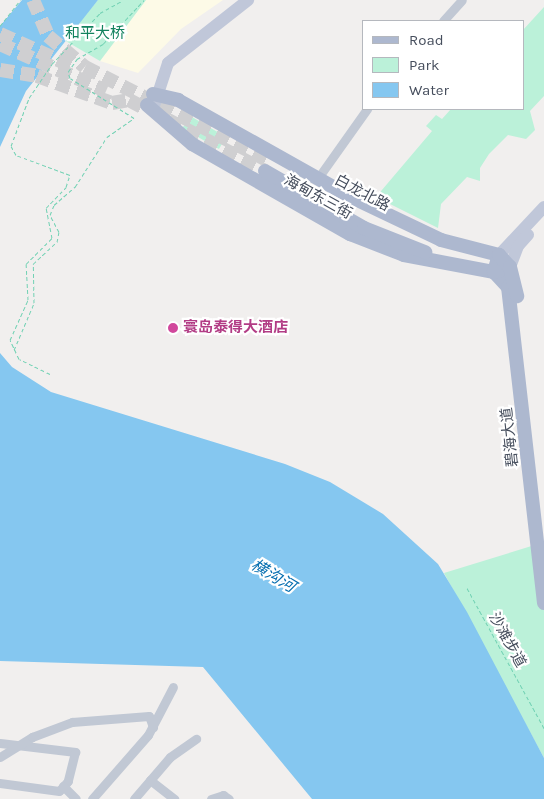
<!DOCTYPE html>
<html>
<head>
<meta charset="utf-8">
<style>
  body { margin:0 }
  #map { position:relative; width:544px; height:799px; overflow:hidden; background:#f1efee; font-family:Karla,"Noto Sans SC",sans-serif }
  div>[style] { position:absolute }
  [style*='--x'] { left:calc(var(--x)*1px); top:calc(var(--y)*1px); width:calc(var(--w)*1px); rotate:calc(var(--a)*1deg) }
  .commercial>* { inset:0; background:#fdfae7 }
  .green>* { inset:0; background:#bbf1d9 }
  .water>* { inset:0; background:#85c7f0 }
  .primary-tunnel>* { height:14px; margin-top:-7px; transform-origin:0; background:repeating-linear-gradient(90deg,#cfcfd1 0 14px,transparent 0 21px) }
  .path>* { height:1px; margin-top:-0.5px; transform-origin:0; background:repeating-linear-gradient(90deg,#71d1b3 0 4px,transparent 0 6.5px) }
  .minor>* { height:9px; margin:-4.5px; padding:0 4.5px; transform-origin:4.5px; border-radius:4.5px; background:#c1c8d4 }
  .secondary>* { height:12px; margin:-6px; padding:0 6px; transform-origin:6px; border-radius:6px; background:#c0c7d9 }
  .primary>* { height:14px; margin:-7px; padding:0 7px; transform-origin:7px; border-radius:7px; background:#adb8cf }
  .dots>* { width:14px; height:14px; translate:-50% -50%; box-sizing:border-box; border:2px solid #fff; border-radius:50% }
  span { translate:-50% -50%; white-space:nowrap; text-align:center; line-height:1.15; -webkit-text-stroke:4.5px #fff; paint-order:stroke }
  .park-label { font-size:15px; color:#12825e }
  .street-label { font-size:15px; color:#464e5d }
  .hotel-label { font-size:15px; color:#b23c85; font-weight:700 }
  .left { translate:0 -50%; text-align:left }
  .water-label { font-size:16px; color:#056eb0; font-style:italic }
  .legend { position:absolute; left:362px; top:20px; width:162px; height:90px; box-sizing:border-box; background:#fff; border:1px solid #b5b8be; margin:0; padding:6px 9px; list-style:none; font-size:15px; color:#464e5d }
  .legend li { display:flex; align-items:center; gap:10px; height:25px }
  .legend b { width:25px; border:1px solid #b5b8be }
</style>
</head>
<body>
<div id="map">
  <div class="commercial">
    <i style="clip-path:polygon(146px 0,223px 0,181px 29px,138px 73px,100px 61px)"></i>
  </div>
  <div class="green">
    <i style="clip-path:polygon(98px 0,146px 0,100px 61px,64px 40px)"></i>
    <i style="clip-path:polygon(544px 7px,544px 96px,530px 111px,535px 130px,526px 139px,508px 135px,489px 154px,480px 168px,480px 181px,467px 177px,441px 204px,438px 228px,376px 197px,432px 131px,426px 126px,436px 115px,442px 119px,451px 109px,523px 109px,523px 30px)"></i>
    <i style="clip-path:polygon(192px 117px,226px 137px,219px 149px,182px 128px)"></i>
    <i style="clip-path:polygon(538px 544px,544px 598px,544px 758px,444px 573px)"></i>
  </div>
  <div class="water">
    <i style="clip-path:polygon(22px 0,98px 0,26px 91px,0 147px,0 26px)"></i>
    <i style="clip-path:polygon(0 353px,12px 367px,51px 392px,285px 464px,330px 482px,383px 514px,438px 564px,467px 612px,544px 758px,544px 799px,312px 799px,203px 667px,0 661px)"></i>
  </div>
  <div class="primary-tunnel">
    <i style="--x:33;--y:0;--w:39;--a:67"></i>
    <i style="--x:48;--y:36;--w:48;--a:40"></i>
    <i style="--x:85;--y:67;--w:209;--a:27.1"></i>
    <i style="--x:0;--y:34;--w:83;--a:24.1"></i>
    <i style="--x:0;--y:44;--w:116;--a:23.9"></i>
    <i style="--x:0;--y:70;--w:37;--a:9"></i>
    <i style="--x:37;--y:76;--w:80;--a:19.8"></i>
    <i style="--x:112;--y:103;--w:17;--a:-10"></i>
    <i style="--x:129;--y:100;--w:17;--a:28"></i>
    <i style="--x:168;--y:120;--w:110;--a:27.7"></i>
  </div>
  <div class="path">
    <i style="--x:0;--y:26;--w:33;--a:-52"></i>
    <i style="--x:14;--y:350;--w:51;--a:-66.9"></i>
    <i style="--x:34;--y:303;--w:39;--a:-91"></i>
    <i style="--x:33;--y:264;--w:33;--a:-43"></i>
    <i style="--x:57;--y:242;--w:10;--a:-79"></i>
    <i style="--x:59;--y:232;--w:19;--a:-118"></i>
    <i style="--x:50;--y:215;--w:11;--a:-68"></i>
    <i style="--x:54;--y:205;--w:28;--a:-41"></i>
    <i style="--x:75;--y:187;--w:59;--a:-57.4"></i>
    <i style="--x:107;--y:137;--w:33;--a:-35"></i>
    <i style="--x:134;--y:118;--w:75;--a:-148"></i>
    <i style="--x:70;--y:78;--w:6;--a:-108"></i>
    <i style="--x:68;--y:72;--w:16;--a:-55"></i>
    <i style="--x:77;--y:59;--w:30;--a:-30"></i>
    <i style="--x:103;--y:44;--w:60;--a:-47"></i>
    <i style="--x:50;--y:374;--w:34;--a:-154"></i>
    <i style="--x:19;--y:359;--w:21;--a:-115"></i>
    <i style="--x:10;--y:340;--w:44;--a:-65.8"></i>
    <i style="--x:28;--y:300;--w:36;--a:-93"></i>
    <i style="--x:26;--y:264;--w:37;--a:-45"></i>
    <i style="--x:52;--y:238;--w:31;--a:-101"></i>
    <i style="--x:46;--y:208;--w:29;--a:-46"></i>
    <i style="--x:66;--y:187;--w:13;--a:-72"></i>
    <i style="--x:70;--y:175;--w:58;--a:-159.7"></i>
    <i style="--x:16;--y:155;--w:10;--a:-119"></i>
    <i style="--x:11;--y:146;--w:51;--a:-69.4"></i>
    <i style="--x:29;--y:98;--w:41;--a:-55.9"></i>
    <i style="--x:52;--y:64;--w:70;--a:-46.7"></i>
    <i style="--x:100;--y:13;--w:26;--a:-29"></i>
    <i style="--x:467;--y:588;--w:160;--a:61.2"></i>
  </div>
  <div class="minor">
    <i style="--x:443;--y:21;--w:28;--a:-48"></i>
    <i style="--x:318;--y:178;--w:85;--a:-54.6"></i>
    <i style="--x:0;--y:743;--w:76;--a:6.8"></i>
    <i style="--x:75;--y:752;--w:30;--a:104"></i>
    <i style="--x:68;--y:781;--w:13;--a:132"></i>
    <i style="--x:59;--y:791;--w:60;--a:-172.3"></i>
    <i style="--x:0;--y:757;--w:38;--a:-32"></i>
    <i style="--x:32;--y:737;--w:43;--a:-20.6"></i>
    <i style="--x:72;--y:722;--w:77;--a:-4.5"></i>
    <i style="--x:149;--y:716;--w:12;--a:70"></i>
    <i style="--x:150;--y:780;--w:31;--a:38"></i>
    <i style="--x:63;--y:786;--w:18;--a:45"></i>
    <i style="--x:92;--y:799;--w:85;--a:-48.8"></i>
    <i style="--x:148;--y:735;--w:54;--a:-62.5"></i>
    <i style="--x:134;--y:799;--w:55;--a:-49.4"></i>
    <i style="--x:170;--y:757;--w:32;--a:-35"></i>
    <i style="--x:211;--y:799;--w:13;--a:-18"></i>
    <i style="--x:223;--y:795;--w:7;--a:34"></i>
  </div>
  <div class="secondary">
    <i style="--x:153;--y:109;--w:48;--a:-71.9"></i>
    <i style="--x:168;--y:63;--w:102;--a:-38.2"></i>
    <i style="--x:499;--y:255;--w:66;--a:-46.8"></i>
    <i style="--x:510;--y:267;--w:22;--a:-69"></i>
    <i style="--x:518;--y:246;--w:15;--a:-48"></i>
  </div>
  <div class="primary">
    <i style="--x:153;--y:94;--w:26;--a:13"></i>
    <i style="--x:178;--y:100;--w:198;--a:29.3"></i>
    <i style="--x:351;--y:197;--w:100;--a:25.5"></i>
    <i style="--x:441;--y:240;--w:60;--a:14.5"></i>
    <i style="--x:147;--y:105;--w:60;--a:40.9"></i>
    <i style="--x:192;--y:144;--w:182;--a:29.7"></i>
    <i style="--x:350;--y:234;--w:58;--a:21.3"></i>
    <i style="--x:404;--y:255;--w:92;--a:10.7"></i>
    <i style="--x:494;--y:272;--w:21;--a:47"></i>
    <i style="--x:508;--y:287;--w:318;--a:83.5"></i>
    <i style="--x:265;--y:171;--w:114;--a:29.9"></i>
    <i style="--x:364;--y:228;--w:66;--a:21.5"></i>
    <i style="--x:510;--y:267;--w:17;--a:163"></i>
    <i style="--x:494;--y:272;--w:18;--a:-74"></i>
    <i style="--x:499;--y:255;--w:16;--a:47"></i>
    <i style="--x:510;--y:267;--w:30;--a:76"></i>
  </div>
  <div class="dots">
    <i style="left:173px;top:328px;background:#d1479c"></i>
  </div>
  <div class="park-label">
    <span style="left:95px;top:34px">和平大桥</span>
  </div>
  <div class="street-label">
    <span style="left:362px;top:193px;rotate:28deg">白龙北路</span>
    <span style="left:318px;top:197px;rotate:29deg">海甸东三街</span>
    <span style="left:510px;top:437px;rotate:-96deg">碧海大道</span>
    <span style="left:507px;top:640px;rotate:61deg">沙滩步道</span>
  </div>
  <div class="hotel-label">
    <span class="left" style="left:183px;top:328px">寰岛泰得大酒店</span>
  </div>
  <div class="water-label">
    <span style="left:273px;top:576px;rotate:31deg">横沟河</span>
  </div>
  <ul class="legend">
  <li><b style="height:6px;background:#adb8cf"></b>Road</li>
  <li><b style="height:14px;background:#bbf1d9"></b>Park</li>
  <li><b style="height:14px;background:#85c7f0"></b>Water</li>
  </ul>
</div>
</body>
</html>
